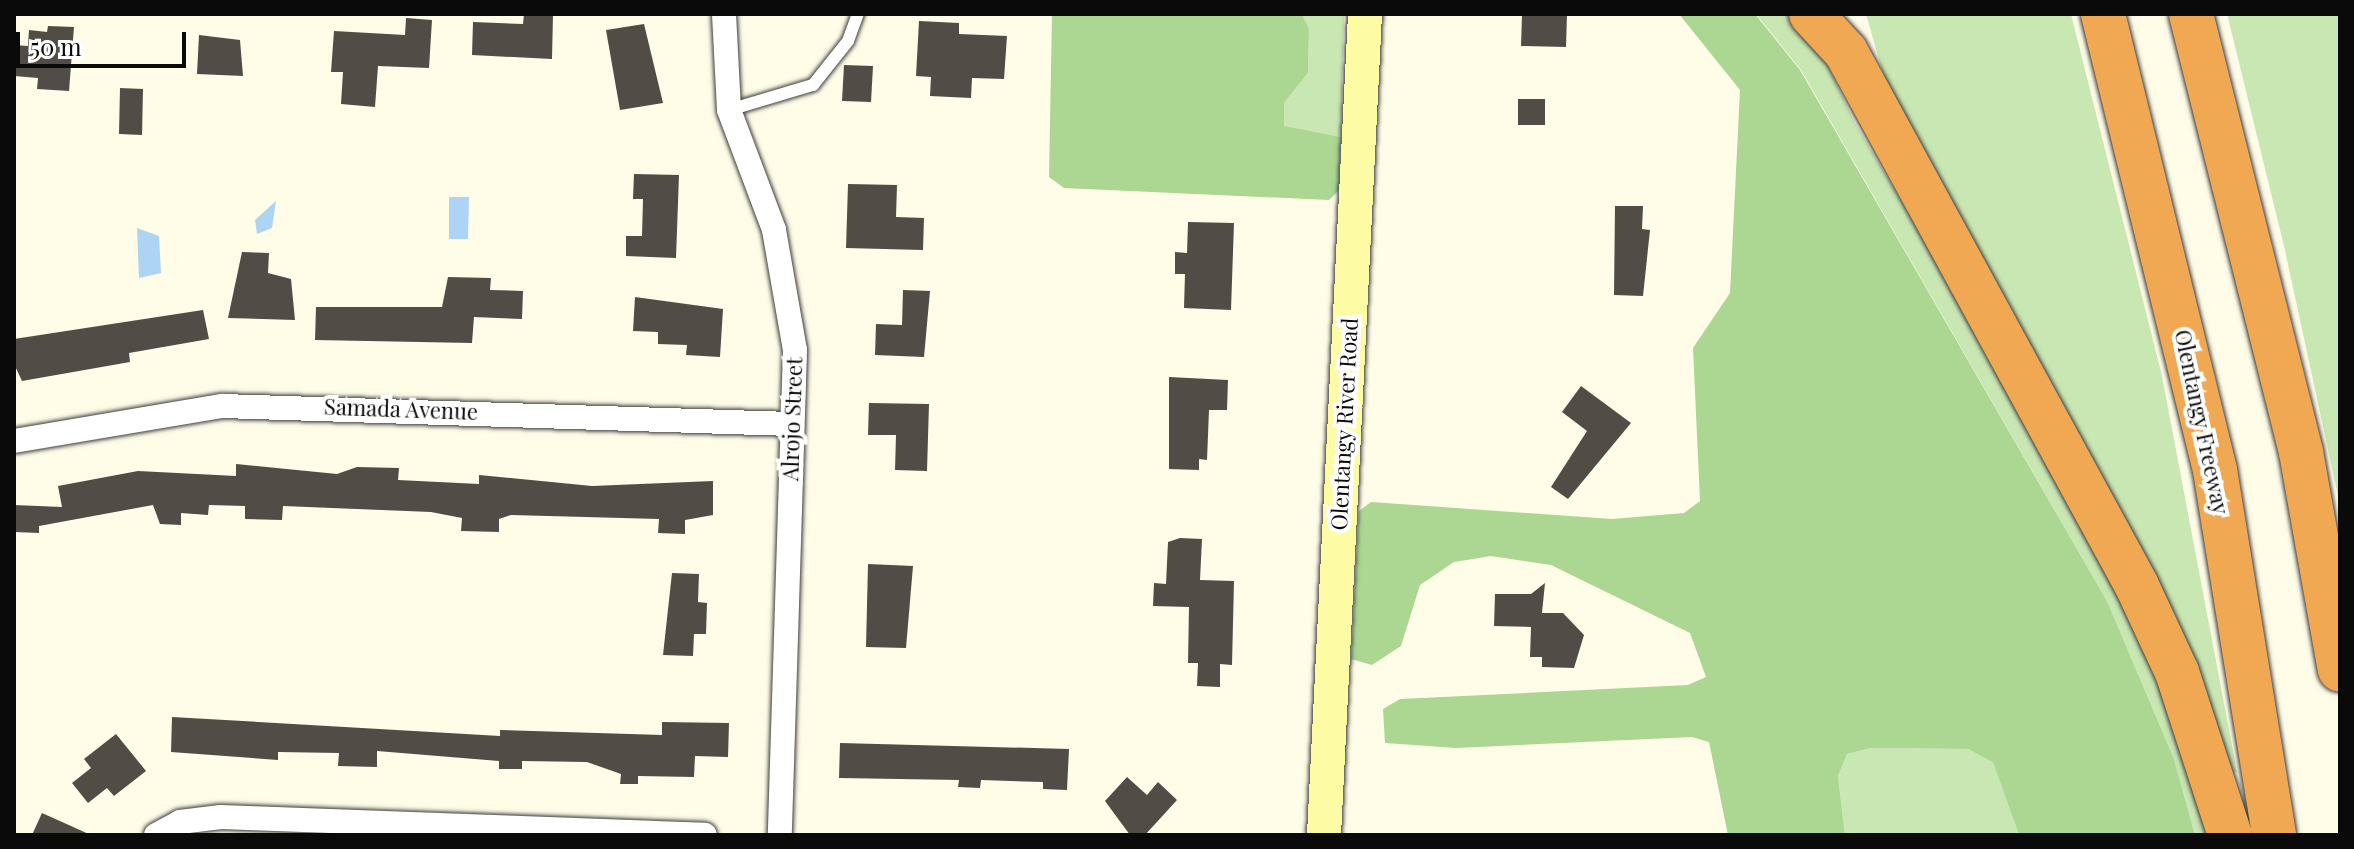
<!DOCTYPE html>
<html>
<head>
<meta charset="utf-8">
<style>
  body { margin:0 }
  #map { position:relative; width:2354px; height:849px; overflow:hidden; background:#fffce7; font-family:"Playfair Display",serif }
  div>[style] { position:absolute }
  [style*='--x'] { left:calc(var(--x)*1px); top:calc(var(--y)*1px); width:calc(var(--w)*1px); rotate:calc(var(--a)*1deg) }
  .green>* { inset:0; background:#c9e7b3 }
  .forest>* { inset:0; background:#abd792 }
  .water>* { inset:0; background:#add4f4 }
  .building>* { inset:0; background:#524c46 }
  .roads { filter:drop-shadow(0 0 2px #3d3d3d) drop-shadow(0 0 2px #3d3d3d) }
  .lane>* { height:12px; margin:-6px; padding:0 6px; transform-origin:6px; border-radius:6px; background:#fff }
  .street>* { height:24px; margin:-12px; padding:0 12px; transform-origin:12px; border-radius:12px; background:#fff }
  .secondary>* { height:34px; margin:-17px; padding:0 17px; transform-origin:17px; border-radius:17px; background:#fdfba3 }
  .highway>* { height:44px; margin:-22px; padding:0 22px; transform-origin:22px; border-radius:22px; background:#f1a852 }
  span { translate:-50% -50%; white-space:nowrap; text-align:center; line-height:1.15; -webkit-text-stroke:8px #fff; paint-order:stroke }
  .street-label { font-size:22px; color:#0a0a0a }
  .frame { position:absolute; inset:0; border:16px solid #0a0a0a; pointer-events:none }
  .scale { position:absolute; left:16px; top:32px; width:170px; height:36px; box-sizing:border-box; border:4px solid #0a0a0a; border-top:0; padding-left:10px; font-size:24px; line-height:28px; white-space:nowrap; color:#0a0a0a; -webkit-text-stroke:6px #fff; paint-order:stroke }
</style>
</head>
<body>
<div id="map">
  <div class="green">
    <i style="clip-path:polygon(1302px 14px,1344px 14px,1341px 137px,1284px 127px,1284px 103px,1308px 73px,1309px 29px)"></i>
    <i style="clip-path:polygon(1756px 14px,1794px 14px,1818px 45px,1855px 123px,2061px 470px,2129px 597px,2214px 835px,2195px 835px,2174px 759px,2107px 601px,1801px 70px)"></i>
    <i style="clip-path:polygon(1866px 14px,2071px 14px,2162px 376px,2237px 772px,2226px 774px,1883px 74px)"></i>
    <i style="clip-path:polygon(2227px 14px,2340px 14px,2340px 505px,2284px 246px)"></i>
    <i style="clip-path:polygon(1871px 748px,1968px 749px,1993px 761px,2019px 835px,1845px 835px,1838px 776px,1847px 754px)"></i>
  </div>
  <div class="forest">
    <i style="clip-path:polygon(1052px 14px,1302px 14px,1309px 29px,1308px 73px,1284px 103px,1284px 126px,1341px 137px,1339px 190px,1329px 200px,1064px 188px,1049px 177px)"></i>
    <i style="clip-path:polygon(1679px 14px,1755px 14px,1800px 70px,2107px 601px,2174px 759px,2195px 835px,2019px 835px,1993px 762px,1968px 749px,1871px 748px,1847px 754px,1838px 776px,1845px 835px,1728px 835px,1709px 742px,1692px 737px,1456px 748px,1385px 743px,1383px 709px,1400px 699px,1688px 685px,1706px 677px,1690px 633px,1551px 565px,1491px 556px,1454px 562px,1420px 585px,1401px 646px,1372px 665px,1351px 659px,1359px 511px,1371px 502px,1612px 519px,1684px 513px,1700px 501px,1693px 348px,1730px 293px,1740px 90px)"></i>
  </div>
  <div class="water">
    <i style="clip-path:polygon(449px 197px,469px 197px,468px 239px,449px 239px)"></i>
    <i style="clip-path:polygon(276px 201px,272px 228px,257px 234px,255px 220px)"></i>
    <i style="clip-path:polygon(137px 228px,159px 236px,161px 273px,139px 278px)"></i>
  </div>
  <div class="building">
    <i style="clip-path:polygon(524px 14px,553px 15px,552px 59px,472px 55px,473px 22px,523px 24px)"></i>
    <i style="clip-path:polygon(1522px 14px,1567px 14px,1566px 47px,1521px 46px)"></i>
    <i style="clip-path:polygon(406px 18px,432px 20px,429px 68px,378px 66px,375px 107px,341px 104px,343px 72px,331px 72px,334px 31px,405px 35px)"></i>
    <i style="clip-path:polygon(919px 21px,959px 23px,959px 34px,1007px 36px,1004px 79px,972px 78px,971px 98px,930px 96px,931px 77px,916px 76px)"></i>
    <i style="clip-path:polygon(644px 24px,663px 103px,620px 110px,606px 30px)"></i>
    <i style="clip-path:polygon(48px 26px,74px 27px,69px 91px,37px 89px,38px 78px,14px 76px,14px 45px,28px 46px,29px 30px,47px 32px)"></i>
    <i style="clip-path:polygon(199px 35px,240px 40px,243px 76px,197px 74px)"></i>
    <i style="clip-path:polygon(844px 65px,873px 66px,871px 102px,842px 101px)"></i>
    <i style="clip-path:polygon(120px 88px,143px 89px,142px 135px,119px 134px)"></i>
    <i style="clip-path:polygon(1518px 99px,1545px 99px,1545px 125px,1518px 125px)"></i>
    <i style="clip-path:polygon(634px 174px,679px 175px,676px 258px,626px 256px,626px 236px,642px 236px,643px 199px,633px 199px)"></i>
    <i style="clip-path:polygon(848px 184px,897px 185px,896px 217px,924px 218px,923px 250px,846px 248px)"></i>
    <i style="clip-path:polygon(1615px 206px,1643px 206px,1642px 229px,1650px 230px,1643px 296px,1614px 295px)"></i>
    <i style="clip-path:polygon(1188px 222px,1234px 223px,1231px 310px,1184px 308px,1185px 274px,1175px 274px,1175px 252px,1187px 253px)"></i>
    <i style="clip-path:polygon(242px 252px,269px 253px,268px 273px,291px 279px,295px 320px,228px 318px)"></i>
    <i style="clip-path:polygon(448px 277px,491px 278px,490px 290px,523px 291px,522px 319px,474px 317px,472px 343px,315px 340px,316px 307px,442px 307px)"></i>
    <i style="clip-path:polygon(903px 290px,930px 291px,924px 357px,875px 355px,876px 324px,902px 325px)"></i>
    <i style="clip-path:polygon(635px 297px,723px 309px,720px 357px,686px 355px,687px 345px,658px 344px,658px 332px,633px 331px)"></i>
    <i style="clip-path:polygon(203px 310px,209px 339px,129px 353px,130px 362px,22px 381px,14px 364px,14px 339px)"></i>
    <i style="clip-path:polygon(1169px 377px,1228px 380px,1227px 410px,1209px 410px,1207px 460px,1199px 459px,1199px 470px,1169px 469px)"></i>
    <i style="clip-path:polygon(1581px 386px,1631px 423px,1568px 499px,1551px 487px,1587px 431px,1562px 412px)"></i>
    <i style="clip-path:polygon(869px 403px,929px 404px,927px 471px,895px 470px,896px 435px,868px 435px)"></i>
    <i style="clip-path:polygon(236px 464px,337px 474px,357px 467px,399px 468px,398px 480px,479px 484px,479px 475px,592px 486px,713px 481px,713px 515px,685px 520px,685px 534px,658px 533px,659px 519px,511px 515px,499px 519px,499px 532px,461px 531px,462px 518px,431px 512px,283px 506px,282px 520px,245px 519px,245px 506px,209px 505px,208px 515px,181px 513px,181px 525px,160px 524px,153px 505px,39px 526px,39px 533px,14px 532px,14px 505px,62px 507px,58px 486px,138px 471px,236px 476px)"></i>
    <i style="clip-path:polygon(1180px 538px,1202px 539px,1200px 580px,1234px 581px,1232px 665px,1220px 664px,1220px 687px,1197px 686px,1198px 663px,1188px 663px,1189px 607px,1153px 606px,1154px 583px,1166px 584px,1168px 542px)"></i>
    <i style="clip-path:polygon(868px 564px,913px 566px,906px 648px,866px 647px)"></i>
    <i style="clip-path:polygon(672px 573px,699px 574px,698px 602px,707px 603px,706px 634px,694px 634px,693px 656px,663px 655px)"></i>
    <i style="clip-path:polygon(1545px 583px,1542px 613px,1563px 613px,1584px 635px,1574px 668px,1542px 667px,1542px 657px,1530px 657px,1531px 627px,1494px 626px,1495px 594px,1531px 594px)"></i>
    <i style="clip-path:polygon(172px 717px,500px 736px,500px 730px,662px 735px,662px 722px,729px 723px,728px 757px,695px 756px,694px 777px,638px 776px,638px 784px,620px 784px,621px 774px,587px 762px,522px 761px,522px 769px,499px 769px,499px 761px,377px 751px,377px 767px,338px 766px,339px 753px,278px 752px,278px 760px,171px 752px)"></i>
    <i style="clip-path:polygon(116px 734px,146px 771px,114px 796px,107px 788px,88px 803px,72px 783px,91px 768px,84px 759px)"></i>
    <i style="clip-path:polygon(840px 743px,1069px 749px,1067px 790px,1043px 789px,1043px 782px,981px 780px,980px 788px,958px 787px,959px 780px,839px 778px)"></i>
    <i style="clip-path:polygon(1127px 777px,1147px 795px,1158px 782px,1177px 800px,1145px 835px,1130px 835px,1105px 801px)"></i>
    <i style="clip-path:polygon(42px 813px,91px 835px,32px 835px)"></i>
  </div>
  <div class="roads">
    <div class="lane">
      <i style="--x:729;--y:110;--w:88;--a:-16.6"></i>
      <i style="--x:813;--y:85;--w:56;--a:-51.5"></i>
      <i style="--x:848;--y:41;--w:29;--a:-70"></i>
    </div>
    <div class="street">
      <i style="--x:724;--y:14;--w:96;--a:87"></i>
      <i style="--x:729;--y:110;--w:128;--a:69.4"></i>
      <i style="--x:774;--y:230;--w:122;--a:80.1"></i>
      <i style="--x:795;--y:350;--w:485;--a:91.8"></i>
      <i style="--x:14;--y:441;--w:211;--a:-9.6"></i>
      <i style="--x:222;--y:406;--w:570;--a:1.81"></i>
      <i style="--x:156;--y:835;--w:27;--a:-28"></i>
      <i style="--x:180;--y:822;--w:41;--a:-7"></i>
      <i style="--x:221;--y:817;--w:484;--a:2.1"></i>
    </div>
    <div class="secondary">
      <i style="--x:1324;--y:835;--w:822;--a:-87.14"></i>
    </div>
    <div class="highway">
      <i style="--x:1811;--y:14;--w:52;--a:47.4"></i>
      <i style="--x:1846;--y:52;--w:608;--a:61.41"></i>
      <i style="--x:2137;--y:586;--w:95;--a:65.1"></i>
      <i style="--x:2177;--y:672;--w:171;--a:72"></i>
      <i style="--x:2103;--y:14;--w:470;--a:76.2"></i>
      <i style="--x:2215;--y:470;--w:370;--a:80.8"></i>
      <i style="--x:2191;--y:14;--w:452;--a:75.9"></i>
      <i style="--x:2301;--y:452;--w:221;--a:79.9"></i>
    </div>
  </div>
  <div class="street-label">
    <span style="left:401px;top:409px;rotate:2deg">Samada Avenue</span>
    <span style="left:792px;top:419px;rotate:-88deg">Alrojo Street</span>
    <span style="left:2202px;top:422px;rotate:78deg">Olentangy Freeway</span>
    <span style="left:1344px;top:424px;rotate:-87deg">Olentangy River Road</span>
  </div>
  <div class="frame"></div>
  <div class="scale">50 m</div>
</div>
</body>
</html>
